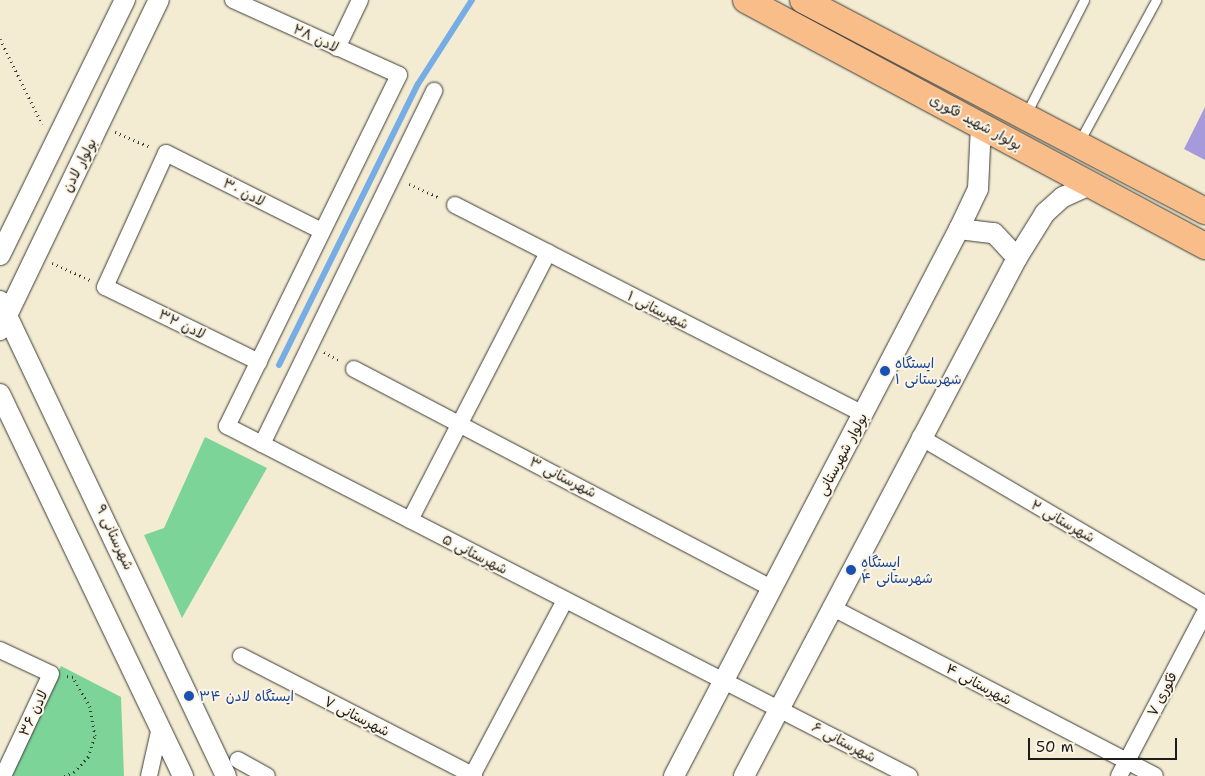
<!DOCTYPE html>
<html>
<head>
<meta charset="utf-8">
<style>
  body { margin:0 }
  #map { position:relative; width:1205px; height:776px; overflow:hidden; background:#f3ecd2; font-family:"Shantell Sans","Playpen Sans Arabic",sans-serif }
  div>[style] { position:absolute }
  [style*='--x'] { left:calc(var(--x)*1px); top:calc(var(--y)*1px); width:calc(var(--w)*1px); rotate:calc(var(--a)*1deg) }
  .green>* { inset:0; background:#7cd499 }
  .stream>* { height:6px; margin:-3px; padding:0 3px; transform-origin:3px; border-radius:3px; background:#76ade5 }
  .building>* { inset:0; background:#a79ada }
  .path>* { height:3px; margin-top:-1.5px; transform-origin:0; background:repeating-linear-gradient(90deg,#3c3b37 0 1px,transparent 0 5px) }
  .roads { filter:drop-shadow(0 0 1px #3c3b37) drop-shadow(0 0 1px #3c3b37) }
  .service>* { height:9px; margin:-4.5px; padding:0 4.5px; transform-origin:4.5px; border-radius:4.5px; background:#fff }
  .minor>* { height:16px; margin:-8px; padding:0 8px; transform-origin:8px; border-radius:8px; background:#fff }
  .tertiary>* { height:20px; margin:-10px; padding:0 10px; transform-origin:10px; border-radius:10px; background:#fff }
  .primary>* { height:26px; margin:-13px; padding:0 13px; transform-origin:13px; border-radius:13px; background:#f8bd89 }
  .dots>* { width:14px; height:14px; translate:-50% -50%; box-sizing:border-box; border:2px solid #fcf5e5; border-radius:50% }
  span { translate:-50% -50%; white-space:nowrap; text-align:center; line-height:1.15; -webkit-text-stroke:4px #fcf5e5; paint-order:stroke }
  .street-label { font-size:14px; color:#1c1c1c }
  .transit-label { font-size:14px; color:#164399 }
  .left { translate:0 -50%; text-align:left }
  .scale { position:absolute; left:1028px; top:738px; width:149px; height:22px; box-sizing:border-box; border:2px solid #1c1c1c; border-top:0; padding-left:6px; font-size:15px; line-height:18px; white-space:nowrap; color:#1c1c1c; -webkit-text-stroke:4px #fcf5e5; paint-order:stroke }
</style>
</head>
<body>
<div id="map">
  <div class="green">
    <i style="clip-path:polygon(205px 437px,267px 468px,182px 618px,144px 535px,164px 528px)"></i>
    <i style="clip-path:polygon(61px 666px,121px 697px,124px 776px,7px 776px)"></i>
  </div>
  <div class="stream">
    <i style="--x:279;--y:365;--w:313;--a:-63.7"></i>
    <i style="--x:418;--y:84;--w:100;--a:-57.3"></i>
  </div>
  <div class="building">
    <i style="clip-path:polygon(1205px 107px,1205px 160px,1184px 149px)"></i>
  </div>
  <div class="path">
    <i style="--x:0;--y:39;--w:95;--a:63.7"></i>
    <i style="--x:115;--y:132;--w:39;--a:23"></i>
    <i style="--x:409;--y:184;--w:34;--a:24"></i>
    <i style="--x:52;--y:263;--w:42;--a:24.1"></i>
    <i style="--x:324;--y:352;--w:18;--a:29"></i>
    <i style="--x:64;--y:776;--w:11;--a:-22"></i>
    <i style="--x:74;--y:772;--w:21;--a:-47"></i>
    <i style="--x:88;--y:757;--w:22;--a:-72"></i>
    <i style="--x:95;--y:736;--w:29;--a:-100"></i>
    <i style="--x:90;--y:707;--w:34;--a:-120"></i>
    <i style="--x:73;--y:677;--w:6;--a:-171"></i>
  </div>
  <div class="roads">
    <div class="service">
      <i style="--x:1025;--y:116;--w:130;--a:-63"></i>
      <i style="--x:1079;--y:142;--w:162;--a:-61.5"></i>
    </div>
    <div class="minor">
      <i style="--x:233;--y:0;--w:182;--a:24.3"></i>
      <i style="--x:399;--y:75;--w:391;--a:116.1"></i>
      <i style="--x:227;--y:426;--w:767;--a:27.17"></i>
      <i style="--x:337;--y:48;--w:53;--a:-64.4"></i>
      <i style="--x:455;--y:205;--w:458;--a:27.1"></i>
      <i style="--x:259;--y:362;--w:171;--a:-154"></i>
      <i style="--x:105;--y:287;--w:147;--a:-65.5"></i>
      <i style="--x:166;--y:153;--w:174;--a:26.6"></i>
      <i style="--x:354;--y:369;--w:471;--a:27.7"></i>
      <i style="--x:920;--y:437;--w:330;--a:30.4"></i>
      <i style="--x:262;--y:444;--w:393;--a:-64"></i>
      <i style="--x:410;--y:520;--w:301;--a:-62.7"></i>
      <i style="--x:831;--y:607;--w:365;--a:27.5"></i>
      <i style="--x:0;--y:650;--w:56;--a:25.2"></i>
      <i style="--x:51;--y:674;--w:113;--a:115.2"></i>
      <i style="--x:241;--y:656;--w:262;--a:27.2"></i>
      <i style="--x:238;--y:760;--w:33;--a:29"></i>
      <i style="--x:149;--y:776;--w:50;--a:-77.3"></i>
      <i style="--x:472;--y:776;--w:199;--a:-62.1"></i>
      <i style="--x:1119;--y:776;--w:185;--a:-62.3"></i>
    </div>
    <div class="tertiary">
      <i style="--x:959;--y:229;--w:35;--a:7"></i>
      <i style="--x:994;--y:233;--w:34;--a:47"></i>
      <i style="--x:0;--y:255;--w:284;--a:-63.9"></i>
      <i style="--x:0;--y:301;--w:526;--a:64.56"></i>
      <i style="--x:0;--y:330;--w:366;--a:-64.3"></i>
      <i style="--x:0;--y:394;--w:424;--a:64.4"></i>
      <i style="--x:674;--y:776;--w:617;--a:-62.48"></i>
      <i style="--x:959;--y:229;--w:44;--a:-64.6"></i>
      <i style="--x:978;--y:189;--w:64;--a:-87.3"></i>
      <i style="--x:744;--y:776;--w:586;--a:-62.21"></i>
      <i style="--x:1017;--y:258;--w:53;--a:-58.1"></i>
      <i style="--x:1045;--y:213;--w:24;--a:-42"></i>
      <i style="--x:1063;--y:197;--w:32;--a:-24"></i>
    </div>
    <div class="primary">
      <i style="--x:746;--y:0;--w:521;--a:28.19"></i>
      <i style="--x:803;--y:0;--w:454;--a:27.7"></i>
    </div>
  </div>
  <div class="dots">
    <i style="left:885px;top:371px;background:#1a4fb4"></i>
    <i style="left:851px;top:570px;background:#1a4fb4"></i>
    <i style="left:189px;top:696px;background:#1a4fb4"></i>
  </div>
  <div class="street-label">
    <span style="left:316px;top:38px;rotate:25deg">لادن ۲۸</span>
    <span style="left:976px;top:122px;rotate:28deg">بولوار شهید فکوری</span>
    <span style="left:79px;top:165px;rotate:-63deg">بولوار لادن</span>
    <span style="left:244px;top:192px;rotate:27deg">لادن ۳۰</span>
    <span style="left:658px;top:310px;rotate:27deg">شهرستانی ۱</span>
    <span style="left:182px;top:324px;rotate:26deg">لادن ۳۲</span>
    <span style="left:842px;top:454px;rotate:-62deg">بولوار شهرستانی</span>
    <span style="left:563px;top:477px;rotate:27deg">شهرستانی ۳</span>
    <span style="left:1063px;top:521px;rotate:30deg">شهرستانی ۲</span>
    <span style="left:115px;top:537px;rotate:65deg">شهرستانی ۹</span>
    <span style="left:475px;top:554px;rotate:27deg">شهرستانی ۵</span>
    <span style="left:979px;top:684px;rotate:28deg">شهرستانی ۴</span>
    <span style="left:1162px;top:694px;rotate:-62deg">فکوری ۷</span>
    <span style="left:33px;top:713px;rotate:-65deg">لادن ۳۶</span>
    <span style="left:357px;top:716px;rotate:27deg">شهرستانی ۷</span>
    <span style="left:844px;top:742px;rotate:28deg">شهرستانی ۶</span>
  </div>
  <div class="transit-label">
    <span class="left" style="left:895px;top:371px">ایستگاه<br>شهرستانی ۱</span>
    <span class="left" style="left:861px;top:570px">ایستگاه<br>شهرستانی ۴</span>
    <span class="left" style="left:199px;top:696px">ایستگاه لادن ۳۴</span>
  </div>
  <div class="scale">50 m</div>
</div>
</body>
</html>
